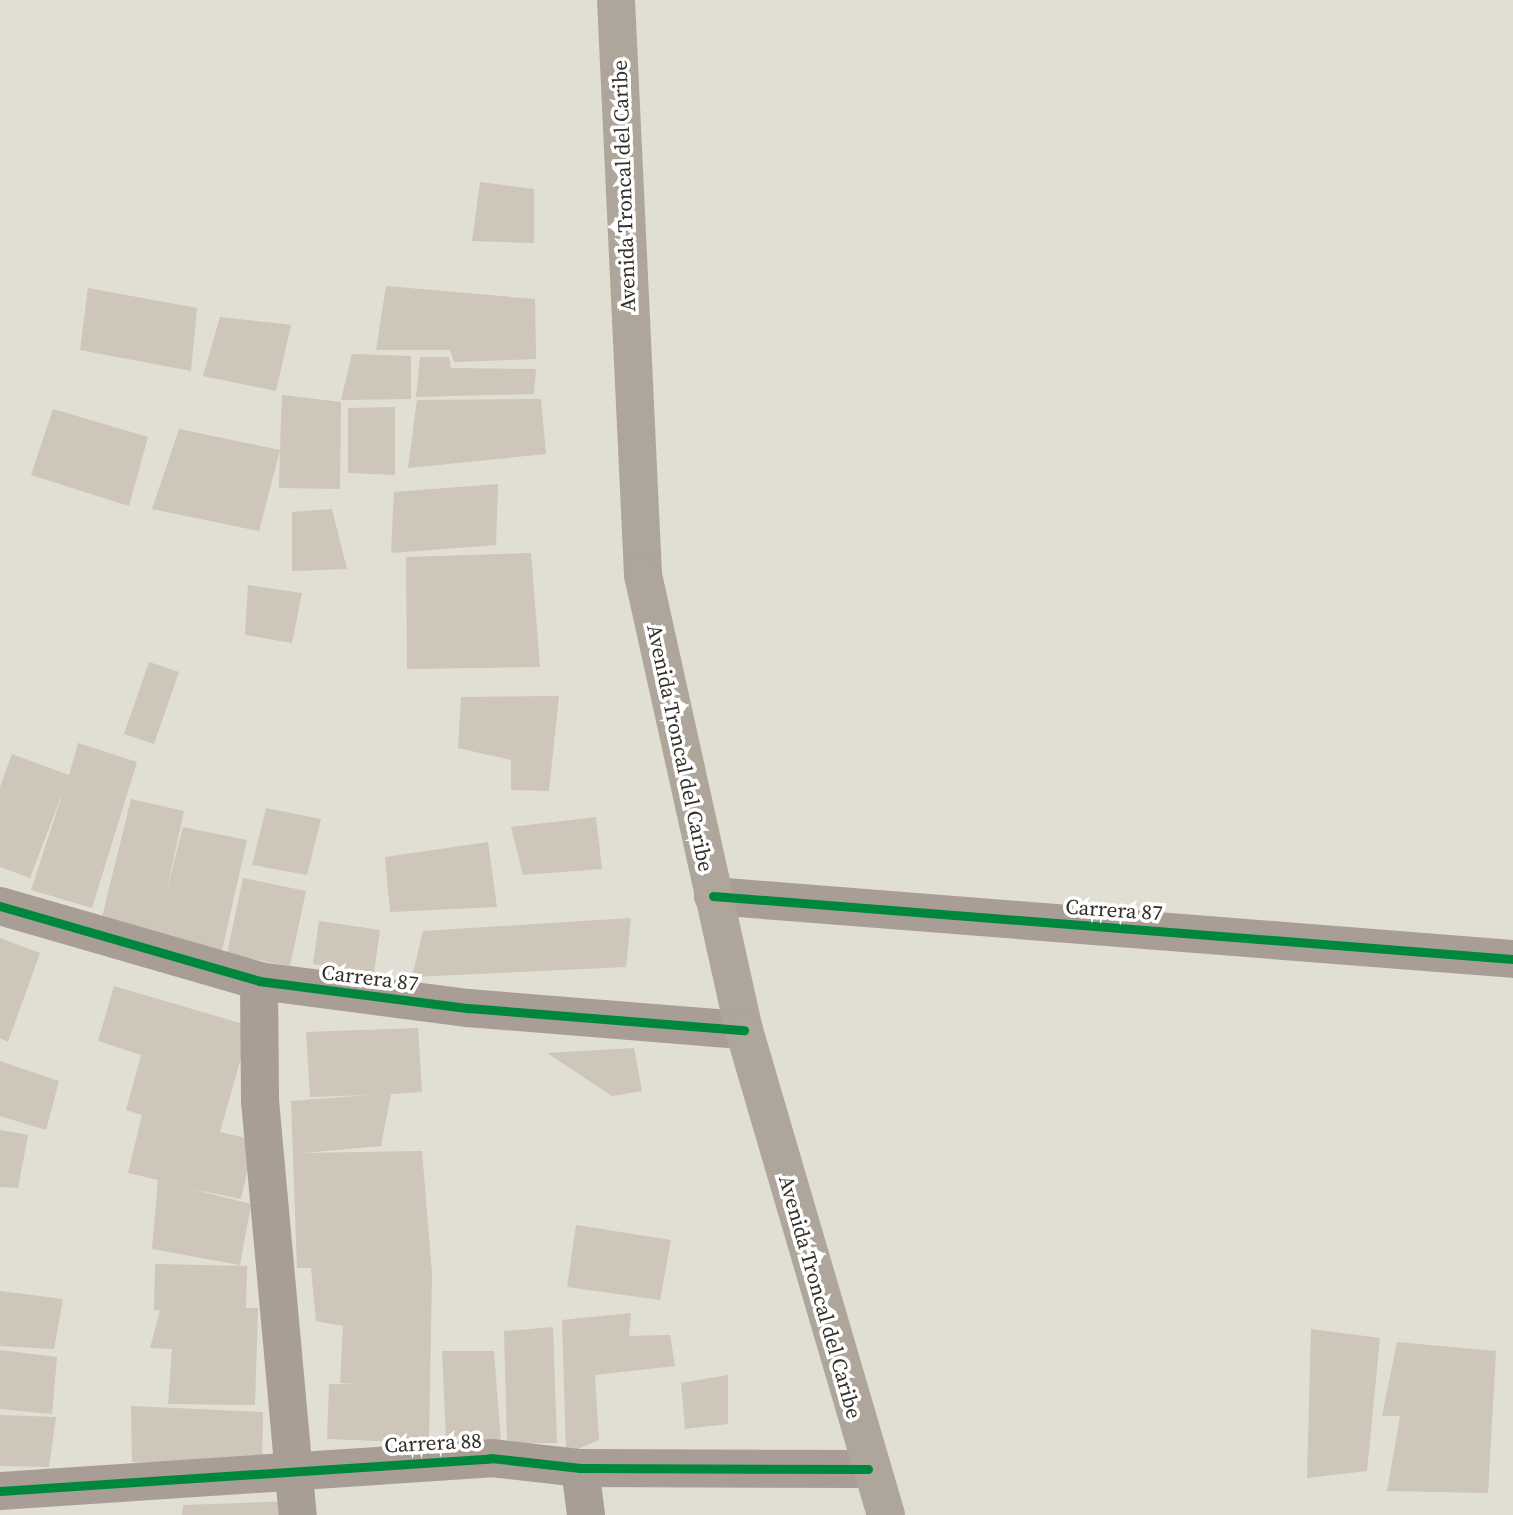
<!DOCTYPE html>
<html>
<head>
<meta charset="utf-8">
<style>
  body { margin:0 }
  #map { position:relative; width:1513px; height:1515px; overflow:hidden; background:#e1ded4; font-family:"Source Serif 4",serif }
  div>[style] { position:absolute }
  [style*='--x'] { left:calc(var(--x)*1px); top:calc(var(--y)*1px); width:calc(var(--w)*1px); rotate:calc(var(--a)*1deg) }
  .building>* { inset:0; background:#cdc6b9 }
  .street>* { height:38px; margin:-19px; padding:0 19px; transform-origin:19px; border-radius:19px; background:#a89e95 }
  .highway>* { height:38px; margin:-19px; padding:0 19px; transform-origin:19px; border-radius:19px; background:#aea69b }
  .cycleway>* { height:9px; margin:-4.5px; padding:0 4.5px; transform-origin:4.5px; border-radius:4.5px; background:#00873e }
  span { translate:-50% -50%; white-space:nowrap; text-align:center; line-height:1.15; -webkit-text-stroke:7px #fff; paint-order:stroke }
  .street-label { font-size:21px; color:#333029 }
</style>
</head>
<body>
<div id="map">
  <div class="building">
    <i style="clip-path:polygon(480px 182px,534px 189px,534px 243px,472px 241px)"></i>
    <i style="clip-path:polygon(386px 286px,535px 299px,536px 359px,454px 362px,450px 350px,376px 350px)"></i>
    <i style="clip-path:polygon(88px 288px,197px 308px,191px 371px,80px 350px)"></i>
    <i style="clip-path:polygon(220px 317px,291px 325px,276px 391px,203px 376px)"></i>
    <i style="clip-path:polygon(352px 354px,411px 356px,411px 399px,341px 400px)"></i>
    <i style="clip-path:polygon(420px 357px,449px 357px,451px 368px,536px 369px,534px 394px,416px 397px)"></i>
    <i style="clip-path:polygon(282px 395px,341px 402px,340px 489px,279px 488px,280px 450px,259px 531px,152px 509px,179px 429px,280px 450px)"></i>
    <i style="clip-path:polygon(541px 399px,546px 454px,408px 468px,417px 400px)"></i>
    <i style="clip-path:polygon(395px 407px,395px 475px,348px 473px,348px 408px)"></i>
    <i style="clip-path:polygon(53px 409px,148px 437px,129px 506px,31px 475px)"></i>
    <i style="clip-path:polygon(498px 484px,496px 545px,391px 553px,394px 492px)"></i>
    <i style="clip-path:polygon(332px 509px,347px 569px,292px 571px,292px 512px)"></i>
    <i style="clip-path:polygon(531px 553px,540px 667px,407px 669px,406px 557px)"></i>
    <i style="clip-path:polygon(248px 585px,302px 593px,292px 643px,245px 635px)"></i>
    <i style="clip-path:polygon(149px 662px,179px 672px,154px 744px,124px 734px)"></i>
    <i style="clip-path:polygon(559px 696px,549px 791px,511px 790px,511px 760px,458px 748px,461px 697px)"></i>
    <i style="clip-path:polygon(78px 743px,137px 762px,92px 908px,31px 890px,64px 789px,30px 878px,0 867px,0 787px,12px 754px,69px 775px)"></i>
    <i style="clip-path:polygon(131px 799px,184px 811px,166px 893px,183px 827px,247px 840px,219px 963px,102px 917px)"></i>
    <i style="clip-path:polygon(266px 808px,321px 819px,307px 875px,252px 865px)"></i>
    <i style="clip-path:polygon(596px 817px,602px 869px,523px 875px,511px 827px)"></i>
    <i style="clip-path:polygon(488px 842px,497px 907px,390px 912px,385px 857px)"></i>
    <i style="clip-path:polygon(243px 878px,306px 891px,290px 966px,227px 954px)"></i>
    <i style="clip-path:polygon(631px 918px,626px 967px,412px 977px,423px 931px)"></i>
    <i style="clip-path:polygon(319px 921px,380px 930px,374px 972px,313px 964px)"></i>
    <i style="clip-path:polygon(0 938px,40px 953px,8px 1042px,0 1038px)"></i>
    <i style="clip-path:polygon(114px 986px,250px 1026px,220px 1132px,254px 1140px,241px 1199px,188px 1188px,251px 1204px,240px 1265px,152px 1249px,158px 1180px,128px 1173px,142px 1115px,126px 1110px,141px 1055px,98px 1041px)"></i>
    <i style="clip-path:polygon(418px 1028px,422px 1092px,391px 1094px,381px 1146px,303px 1153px,422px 1151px,432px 1273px,429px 1443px,327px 1439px,329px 1384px,355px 1384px,340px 1383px,343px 1326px,316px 1321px,311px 1268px,297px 1268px,291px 1101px,370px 1095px,310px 1097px,306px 1032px)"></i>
    <i style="clip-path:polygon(634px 1048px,642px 1091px,612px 1096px,547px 1053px)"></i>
    <i style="clip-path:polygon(0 1061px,59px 1081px,46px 1130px,0 1116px)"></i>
    <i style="clip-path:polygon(0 1130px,28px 1135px,18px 1188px,0 1187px)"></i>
    <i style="clip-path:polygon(576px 1225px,671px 1240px,660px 1300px,567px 1287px)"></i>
    <i style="clip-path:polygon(155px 1264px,247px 1266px,246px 1308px,258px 1308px,255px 1405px,168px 1404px,172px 1349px,150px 1348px,160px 1310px,154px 1310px)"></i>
    <i style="clip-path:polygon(0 1291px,63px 1299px,54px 1349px,0 1346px)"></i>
    <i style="clip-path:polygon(631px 1313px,629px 1336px,670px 1335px,675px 1366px,595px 1375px,599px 1440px,566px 1454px,562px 1320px)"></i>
    <i style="clip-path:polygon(553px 1327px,557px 1443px,507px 1443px,504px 1331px)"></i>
    <i style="clip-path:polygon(1311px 1329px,1380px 1338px,1367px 1471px,1307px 1478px)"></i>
    <i style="clip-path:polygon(1397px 1342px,1496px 1351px,1488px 1493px,1387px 1491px,1400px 1416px,1382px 1416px)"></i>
    <i style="clip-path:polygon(0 1350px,57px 1357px,52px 1414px,0 1409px)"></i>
    <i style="clip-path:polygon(442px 1351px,494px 1351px,501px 1443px,475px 1449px,471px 1435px,446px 1438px)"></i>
    <i style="clip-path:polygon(728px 1375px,728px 1424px,685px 1429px,681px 1383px)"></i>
    <i style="clip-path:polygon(131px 1406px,263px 1412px,262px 1464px,132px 1462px)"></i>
    <i style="clip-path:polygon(0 1415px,56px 1417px,49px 1467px,0 1466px)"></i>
    <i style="clip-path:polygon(295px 1501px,295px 1515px,182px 1515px,183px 1505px)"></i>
  </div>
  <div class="street">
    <i style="--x:713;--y:896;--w:802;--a:4.5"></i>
    <i style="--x:0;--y:906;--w:270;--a:16.1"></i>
    <i style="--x:259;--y:981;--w:211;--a:7.4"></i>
    <i style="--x:468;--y:1008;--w:277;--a:4.6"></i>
    <i style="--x:259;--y:981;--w:120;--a:89.5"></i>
    <i style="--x:260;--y:1101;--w:416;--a:84.8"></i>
    <i style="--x:580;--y:1468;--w:47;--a:82.7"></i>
    <i style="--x:0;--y:1491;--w:492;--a:-3.8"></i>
    <i style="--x:491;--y:1458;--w:90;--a:6.4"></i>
    <i style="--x:580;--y:1468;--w:288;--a:0.2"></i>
  </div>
  <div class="highway">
    <i style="--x:616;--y:0;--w:576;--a:87.31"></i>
    <i style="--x:643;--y:575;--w:466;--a:77.5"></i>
    <i style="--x:744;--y:1030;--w:505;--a:73.68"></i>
  </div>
  <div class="cycleway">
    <i style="--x:713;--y:896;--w:802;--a:4.5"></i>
    <i style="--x:0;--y:906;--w:270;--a:16.1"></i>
    <i style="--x:259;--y:981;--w:211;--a:7.4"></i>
    <i style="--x:468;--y:1008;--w:277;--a:4.6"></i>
    <i style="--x:0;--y:1491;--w:492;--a:-3.8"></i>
    <i style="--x:491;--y:1458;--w:90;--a:6.4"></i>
    <i style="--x:580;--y:1468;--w:288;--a:0.2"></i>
  </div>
  <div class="street-label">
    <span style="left:624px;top:186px;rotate:-92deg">Avenida Troncal del Caribe</span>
    <span style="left:680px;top:748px;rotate:78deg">Avenida Troncal del Caribe</span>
    <span style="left:1114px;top:910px;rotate:4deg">Carrera 87</span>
    <span style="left:370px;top:978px;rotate:7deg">Carrera 87</span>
    <span style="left:820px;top:1297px;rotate:74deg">Avenida Troncal del Caribe</span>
    <span style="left:433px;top:1443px;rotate:-3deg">Carrera 88</span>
  </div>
</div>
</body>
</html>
